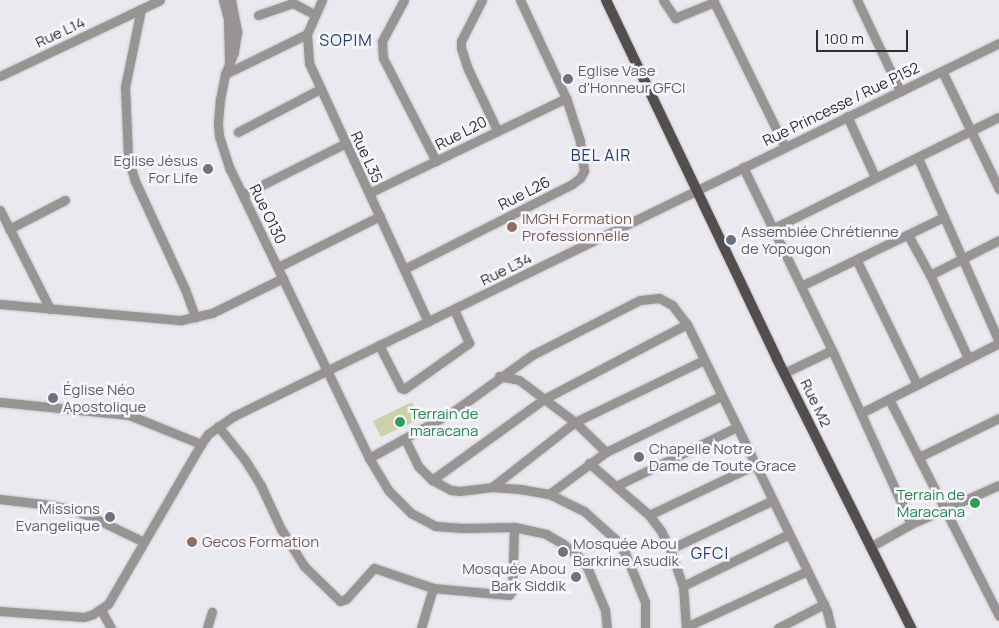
<!DOCTYPE html>
<html>
<head>
<meta charset="utf-8">
<style>
  body { margin:0 }
  #map { position:relative; width:999px; height:628px; overflow:hidden; background:#e9e9ef; font-family:Manrope,sans-serif }
  div>[style] { position:absolute }
  [style*='--x'] { left:calc(var(--x)*1px); top:calc(var(--y)*1px); width:calc(var(--w)*1px); rotate:calc(var(--a)*1deg) }
  .green>* { inset:0; background:#cbd1a9 }
  .roads { filter:drop-shadow(0 0 1px #c4c4c9) drop-shadow(0 0 1px #c4c4c9) }
  .minor>* { height:9px; margin:-4.5px; padding:0 4.5px; transform-origin:4.5px; border-radius:4.5px; background:#979493 }
  .major>* { height:10px; margin:-5px; padding:0 5px; transform-origin:5px; border-radius:5px; background:#534e4d }
  .dots>* { width:14px; height:14px; translate:-50% -50%; box-sizing:border-box; border:2px solid #f6f6fc; border-radius:50% }
  span { translate:-50% -50%; white-space:nowrap; text-align:center; line-height:1.15; -webkit-text-stroke:5px #f6f6fc; paint-order:stroke }
  .street-label { font-size:15px; color:#2f2f32 }
  .worship-label { font-size:15px; color:#5b616d }
  .left { translate:0 -50%; text-align:left }
  .right { translate:-100% -50%; text-align:right }
  .education-label { font-size:15px; color:#785e54 }
  .leisure-label { font-size:15px; color:#27864d }
  .neighbourhood-label { font-size:16px; color:#224178; letter-spacing:1px }
  .scale { position:absolute; left:816px; top:30px; width:92px; height:22px; box-sizing:border-box; border:2px solid #2f2f32; border-top:0; padding-left:6px; font-size:15px; line-height:18px; white-space:nowrap; color:#2f2f32; -webkit-text-stroke:4px #f6f6fc; paint-order:stroke }
</style>
</head>
<body>
<div id="map">
  <div class="green">
    <i style="clip-path:polygon(412px 402px,420px 419px,381px 437px,373px 421px)"></i>
  </div>
  <div class="roads">
    <div class="minor">
      <i style="--x:223;--y:0;--w:20;--a:75"></i>
      <i style="--x:228;--y:19;--w:42;--a:88.6"></i>
      <i style="--x:231;--y:0;--w:33;--a:79"></i>
      <i style="--x:237;--y:32;--w:20;--a:99"></i>
      <i style="--x:234;--y:52;--w:24;--a:112"></i>
      <i style="--x:225;--y:74;--w:25;--a:101"></i>
      <i style="--x:220;--y:99;--w:25;--a:95"></i>
      <i style="--x:218;--y:124;--w:12;--a:85"></i>
      <i style="--x:219;--y:136;--w:35;--a:72"></i>
      <i style="--x:230;--y:169;--w:321;--a:64.3"></i>
      <i style="--x:369;--y:458;--w:37;--a:59"></i>
      <i style="--x:388;--y:490;--w:33;--a:45"></i>
      <i style="--x:411;--y:513;--w:27;--a:28"></i>
      <i style="--x:435;--y:526;--w:28;--a:4"></i>
      <i style="--x:463;--y:528;--w:51;--a:-1.1"></i>
      <i style="--x:514;--y:527;--w:33;--a:12"></i>
      <i style="--x:546;--y:534;--w:20;--a:30"></i>
      <i style="--x:563;--y:544;--w:18;--a:38"></i>
      <i style="--x:577;--y:555;--w:16;--a:50"></i>
      <i style="--x:587;--y:567;--w:47;--a:67.3"></i>
      <i style="--x:605;--y:610;--w:18;--a:84"></i>
      <i style="--x:322;--y:0;--w:37;--a:114"></i>
      <i style="--x:307;--y:34;--w:29;--a:86"></i>
      <i style="--x:309;--y:63;--w:285;--a:65.3"></i>
      <i style="--x:404;--y:0;--w:47;--a:118.2"></i>
      <i style="--x:382;--y:41;--w:17;--a:87"></i>
      <i style="--x:383;--y:58;--w:116;--a:62.8"></i>
      <i style="--x:482;--y:0;--w:46;--a:117.1"></i>
      <i style="--x:461;--y:41;--w:7;--a:90"></i>
      <i style="--x:461;--y:48;--w:22;--a:72"></i>
      <i style="--x:468;--y:69;--w:68;--a:64.6"></i>
      <i style="--x:663;--y:0;--w:22;--a:56"></i>
      <i style="--x:675;--y:18;--w:42;--a:-22.3"></i>
      <i style="--x:713;--y:0;--w:164;--a:63.9"></i>
      <i style="--x:857;--y:0;--w:101;--a:64.7"></i>
      <i style="--x:141;--y:9;--w:80;--a:101.6"></i>
      <i style="--x:125;--y:87;--w:70;--a:87.5"></i>
      <i style="--x:128;--y:157;--w:25;--a:74"></i>
      <i style="--x:135;--y:181;--w:119;--a:65.2"></i>
      <i style="--x:185;--y:289;--w:30;--a:70"></i>
      <i style="--x:258;--y:15;--w:37;--a:-19"></i>
      <i style="--x:293;--y:3;--w:24;--a:28"></i>
      <i style="--x:942;--y:71;--w:131;--a:64.2"></i>
      <i style="--x:225;--y:74;--w:91;--a:-26"></i>
      <i style="--x:0;--y:76;--w:177;--a:-25.4"></i>
      <i style="--x:847;--y:116;--w:67;--a:65.3"></i>
      <i style="--x:238;--y:132;--w:93;--a:-27.7"></i>
      <i style="--x:918;--y:158;--w:201;--a:66.2"></i>
      <i style="--x:743;--y:167;--w:203;--a:64.1"></i>
      <i style="--x:832;--y:350;--w:191;--a:65.6"></i>
      <i style="--x:369;--y:193;--w:219;--a:-25.7"></i>
      <i style="--x:244;--y:194;--w:114;--a:-26.6"></i>
      <i style="--x:0;--y:210;--w:111;--a:63.2"></i>
      <i style="--x:9;--y:229;--w:63;--a:-27.4"></i>
      <i style="--x:772;--y:229;--w:253;--a:-26.3"></i>
      <i style="--x:908;--y:235;--w:46;--a:61.2"></i>
      <i style="--x:930;--y:275;--w:91;--a:65.4"></i>
      <i style="--x:857;--y:261;--w:137;--a:64"></i>
      <i style="--x:278;--y:267;--w:114;--a:-26.6"></i>
      <i style="--x:404;--y:269;--w:188;--a:-26.8"></i>
      <i style="--x:572;--y:184;--w:10;--a:-37"></i>
      <i style="--x:580;--y:178;--w:8;--a:-60"></i>
      <i style="--x:584;--y:171;--w:30;--a:-98"></i>
      <i style="--x:580;--y:141;--w:45;--a:-108"></i>
      <i style="--x:566;--y:98;--w:108;--a:-115.1"></i>
      <i style="--x:930;--y:275;--w:77;--a:-26.9"></i>
      <i style="--x:801;--y:286;--w:159;--a:-25.8"></i>
      <i style="--x:0;--y:304;--w:182;--a:5.1"></i>
      <i style="--x:181;--y:320;--w:32;--a:-13"></i>
      <i style="--x:212;--y:313;--w:79;--a:-26.2"></i>
      <i style="--x:379;--y:345;--w:48;--a:62.9"></i>
      <i style="--x:401;--y:388;--w:3;--a:18"></i>
      <i style="--x:404;--y:389;--w:80;--a:-35.3"></i>
      <i style="--x:469;--y:343;--w:36;--a:-114"></i>
      <i style="--x:784;--y:373;--w:53;--a:-25.6"></i>
      <i style="--x:499;--y:376;--w:20;--a:11"></i>
      <i style="--x:519;--y:380;--w:70;--a:36.9"></i>
      <i style="--x:575;--y:422;--w:43;--a:44.1"></i>
      <i style="--x:889;--y:399;--w:243;--a:63.1"></i>
      <i style="--x:0;--y:402;--w:130;--a:5.8"></i>
      <i style="--x:129;--y:415;--w:78;--a:21.9"></i>
      <i style="--x:861;--y:413;--w:155;--a:-26.9"></i>
      <i style="--x:218;--y:426;--w:43;--a:51.5"></i>
      <i style="--x:245;--y:460;--w:31;--a:58"></i>
      <i style="--x:261;--y:486;--w:47;--a:65.1"></i>
      <i style="--x:281;--y:529;--w:44;--a:58.1"></i>
      <i style="--x:304;--y:566;--w:50;--a:44.2"></i>
      <i style="--x:340;--y:601;--w:6;--a:-18"></i>
      <i style="--x:346;--y:599;--w:42;--a:-47.9"></i>
      <i style="--x:374;--y:568;--w:62;--a:18.7"></i>
      <i style="--x:433;--y:588;--w:76;--a:5.3"></i>
      <i style="--x:509;--y:595;--w:5;--a:-53"></i>
      <i style="--x:512;--y:591;--w:64;--a:-88.2"></i>
      <i style="--x:405;--y:439;--w:30;--a:64"></i>
      <i style="--x:418;--y:466;--w:20;--a:45"></i>
      <i style="--x:432;--y:480;--w:21;--a:28"></i>
      <i style="--x:451;--y:490;--w:9;--a:6"></i>
      <i style="--x:460;--y:491;--w:32;--a:-7"></i>
      <i style="--x:492;--y:487;--w:28;--a:4"></i>
      <i style="--x:520;--y:489;--w:29;--a:10"></i>
      <i style="--x:549;--y:494;--w:39;--a:26"></i>
      <i style="--x:584;--y:511;--w:42;--a:42.1"></i>
      <i style="--x:615;--y:539;--w:17;--a:54"></i>
      <i style="--x:625;--y:553;--w:53;--a:67.8"></i>
      <i style="--x:645;--y:602;--w:26;--a:90"></i>
      <i style="--x:919;--y:457;--w:89;--a:-26"></i>
      <i style="--x:369;--y:458;--w:97;--a:-28.9"></i>
      <i style="--x:454;--y:411;--w:96;--a:-35.7"></i>
      <i style="--x:532;--y:355;--w:121;--a:-27"></i>
      <i style="--x:640;--y:300;--w:19;--a:-6"></i>
      <i style="--x:659;--y:298;--w:15;--a:28"></i>
      <i style="--x:672;--y:305;--w:24;--a:52"></i>
      <i style="--x:687;--y:324;--w:319;--a:64"></i>
      <i style="--x:827;--y:611;--w:17;--a:77"></i>
      <i style="--x:589;--y:463;--w:79;--a:40.9"></i>
      <i style="--x:649;--y:515;--w:20;--a:53"></i>
      <i style="--x:661;--y:531;--w:20;--a:63"></i>
      <i style="--x:670;--y:549;--w:39;--a:71"></i>
      <i style="--x:683;--y:586;--w:42;--a:85.9"></i>
      <i style="--x:432;--y:480;--w:138;--a:-35.9"></i>
      <i style="--x:544;--y:399;--w:161;--a:-27.7"></i>
      <i style="--x:616;--y:486;--w:135;--a:-26"></i>
      <i style="--x:492;--y:487;--w:105;--a:-38.1"></i>
      <i style="--x:575;--y:422;--w:143;--a:-25.7"></i>
      <i style="--x:549;--y:494;--w:71;--a:-36.4"></i>
      <i style="--x:606;--y:452;--w:128;--a:-26"></i>
      <i style="--x:0;--y:499;--w:51;--a:6.7"></i>
      <i style="--x:51;--y:505;--w:23;--a:13"></i>
      <i style="--x:73;--y:510;--w:22;--a:21"></i>
      <i style="--x:94;--y:518;--w:55;--a:25.6"></i>
      <i style="--x:649;--y:515;--w:117;--a:-25.3"></i>
      <i style="--x:870;--y:547;--w:47;--a:-29.3"></i>
      <i style="--x:911;--y:524;--w:96;--a:-23.9"></i>
      <i style="--x:670;--y:549;--w:114;--a:-25.4"></i>
      <i style="--x:683;--y:586;--w:118;--a:-26.1"></i>
      <i style="--x:101;--y:610;--w:21;--a:61"></i>
      <i style="--x:0;--y:611;--w:84;--a:4.1"></i>
      <i style="--x:84;--y:617;--w:9;--a:-18"></i>
      <i style="--x:93;--y:614;--w:18;--a:-34"></i>
      <i style="--x:108;--y:604;--w:185;--a:-59.8"></i>
      <i style="--x:201;--y:444;--w:12;--a:-55"></i>
      <i style="--x:208;--y:434;--w:32;--a:-35"></i>
      <i style="--x:234;--y:416;--w:851;--a:-25.99"></i>
      <i style="--x:686;--y:627;--w:133;--a:-24.8"></i>
      <i style="--x:207;--y:628;--w:17;--a:-73"></i>
      <i style="--x:421;--y:628;--w:42;--a:-73.3"></i>
      <i style="--x:778;--y:628;--w:52;--a:-27.6"></i>
    </div>
    <div class="major">
      <i style="--x:606;--y:0;--w:398;--a:64.5"></i>
      <i style="--x:777;--y:359;--w:301;--a:63.5"></i>
    </div>
  </div>
  <div class="dots">
    <i style="left:568px;top:79px;background:#6b7280"></i>
    <i style="left:208px;top:169px;background:#6b7280"></i>
    <i style="left:512px;top:227px;background:#8d6e63"></i>
    <i style="left:731px;top:240px;background:#6b7280"></i>
    <i style="left:53px;top:398px;background:#6b7280"></i>
    <i style="left:400px;top:422px;background:#2e9e5b"></i>
    <i style="left:639px;top:457px;background:#6b7280"></i>
    <i style="left:975px;top:503px;background:#2e9e5b"></i>
    <i style="left:110px;top:517px;background:#6b7280"></i>
    <i style="left:192px;top:542px;background:#8d6e63"></i>
    <i style="left:563px;top:552px;background:#6b7280"></i>
    <i style="left:576px;top:577px;background:#6b7280"></i>
  </div>
  <div class="street-label">
    <span style="left:60px;top:32px;rotate:-25deg">Rue L14</span>
    <span style="left:841px;top:104px;rotate:-26deg">Rue Princesse / Rue P152</span>
    <span style="left:461px;top:133px;rotate:-27deg">Rue L20</span>
    <span style="left:367px;top:157px;rotate:65deg">Rue L35</span>
    <span style="left:524px;top:193px;rotate:-27deg">Rue L26</span>
    <span style="left:268px;top:214px;rotate:64deg">Rue O130</span>
    <span style="left:506px;top:269px;rotate:-26deg">Rue L34</span>
    <span style="left:816px;top:403px;rotate:64deg">Rue M2</span>
  </div>
  <div class="worship-label">
    <span class="left" style="left:578px;top:79px">Eglise Vase<br>d'Honneur GFCI</span>
    <span class="right" style="left:198px;top:169px">Eglise Jésus<br>For Life</span>
    <span class="left" style="left:741px;top:240px">Assemblée Chrétienne<br>de Yopougon</span>
    <span class="left" style="left:63px;top:398px">Église Néo<br>Apostolique</span>
    <span class="left" style="left:649px;top:457px">Chapelle Notre<br>Dame de Toute Grace</span>
    <span class="right" style="left:100px;top:517px">Missions<br>Evangelique</span>
    <span class="left" style="left:573px;top:552px">Mosquée Abou<br>Barkrine Asudik</span>
    <span class="right" style="left:566px;top:577px">Mosquée Abou<br>Bark Siddik</span>
  </div>
  <div class="education-label">
    <span class="left" style="left:522px;top:227px">IMGH Formation<br>Professionnelle</span>
    <span class="left" style="left:202px;top:542px">Gecos Formation</span>
  </div>
  <div class="leisure-label">
    <span class="left" style="left:410px;top:422px">Terrain de<br>maracana</span>
    <span class="right" style="left:965px;top:503px">Terrain de<br>Maracana</span>
  </div>
  <div class="neighbourhood-label">
    <span style="left:346px;top:40px">SOPIM</span>
    <span style="left:601px;top:155px">BEL AIR</span>
    <span style="left:710px;top:553px">GFCI</span>
  </div>
  <div class="scale">100 m</div>
</div>
</body>
</html>
